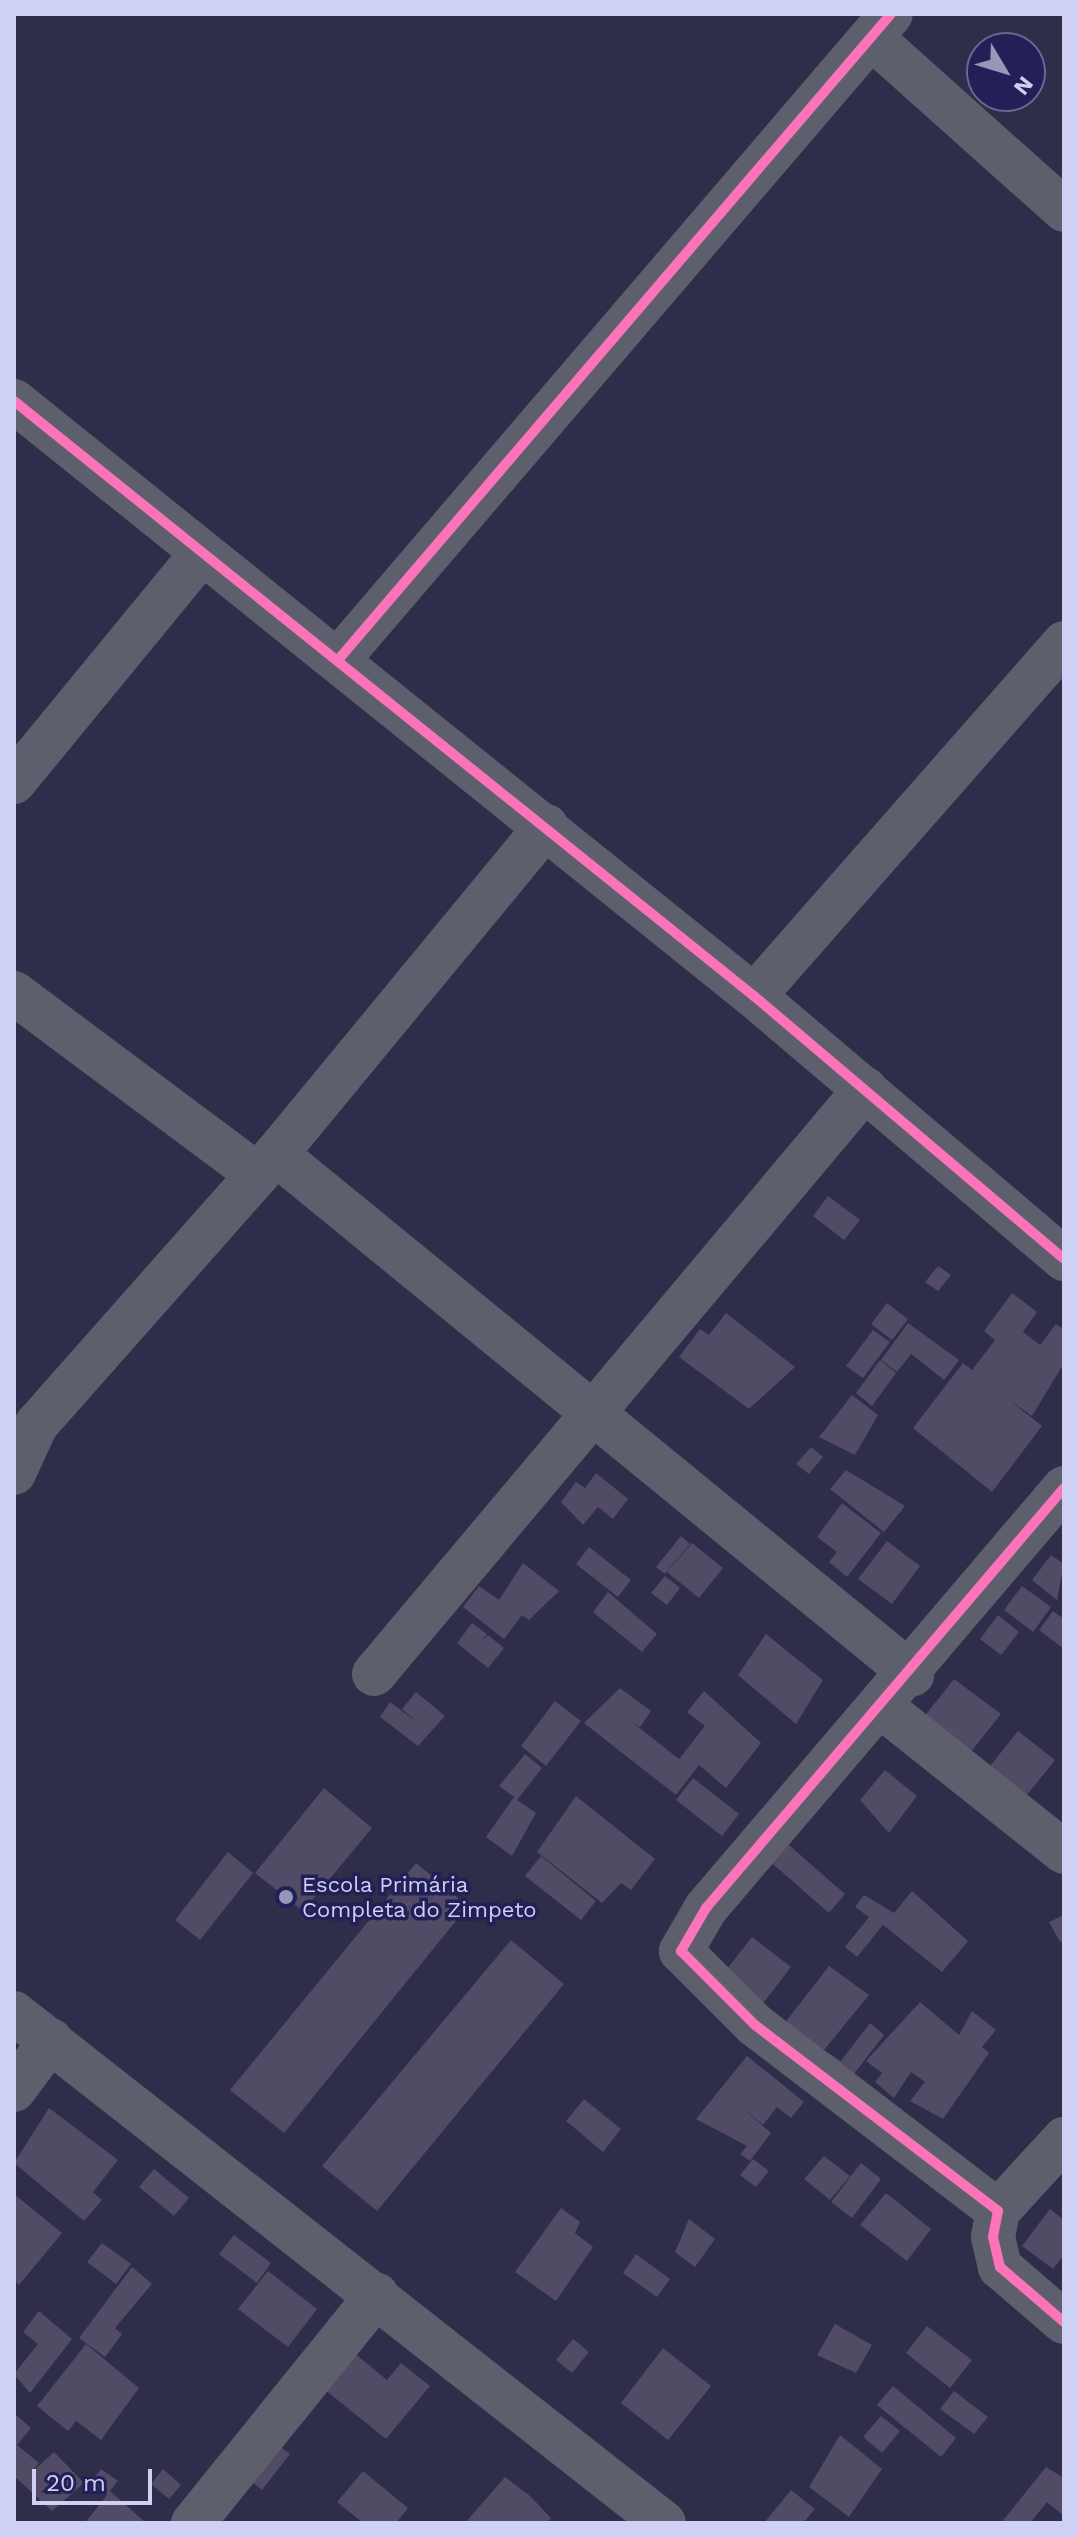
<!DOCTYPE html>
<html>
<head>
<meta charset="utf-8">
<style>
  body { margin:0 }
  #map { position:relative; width:1078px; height:2537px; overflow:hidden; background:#2e2d4a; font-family:"Work Sans",sans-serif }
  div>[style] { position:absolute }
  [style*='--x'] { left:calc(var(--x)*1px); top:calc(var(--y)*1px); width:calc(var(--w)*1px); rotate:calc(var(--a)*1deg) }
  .building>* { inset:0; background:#514b66 }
  .street>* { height:44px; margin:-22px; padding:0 22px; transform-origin:22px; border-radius:22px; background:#5e5f6d }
  .cycleway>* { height:10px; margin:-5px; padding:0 5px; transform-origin:5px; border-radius:5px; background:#fb73b8 }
  .dots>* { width:22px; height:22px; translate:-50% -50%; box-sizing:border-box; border:4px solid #242057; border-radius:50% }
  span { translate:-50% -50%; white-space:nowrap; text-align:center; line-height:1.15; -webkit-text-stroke:7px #242057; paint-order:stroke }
  .poi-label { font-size:22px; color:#ced1f4 }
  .left { translate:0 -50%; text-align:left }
  .frame { position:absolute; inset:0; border:16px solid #ced1f4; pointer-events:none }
  .north { position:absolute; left:966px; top:32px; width:80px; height:80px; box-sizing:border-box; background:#242057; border:2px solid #686796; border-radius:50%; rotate:128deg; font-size:22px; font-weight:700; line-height:32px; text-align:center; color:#ced1f4 }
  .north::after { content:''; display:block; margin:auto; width:28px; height:36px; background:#9698b8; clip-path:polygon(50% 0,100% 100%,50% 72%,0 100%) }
  .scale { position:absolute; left:32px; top:2469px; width:120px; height:36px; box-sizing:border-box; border:4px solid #ced1f4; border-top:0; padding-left:10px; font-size:24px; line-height:28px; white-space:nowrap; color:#ced1f4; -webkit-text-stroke:6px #242057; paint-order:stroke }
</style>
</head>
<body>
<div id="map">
  <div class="building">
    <i style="clip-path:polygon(828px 1196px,860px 1220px,844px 1240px,813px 1216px)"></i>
    <i style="clip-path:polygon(938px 1266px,951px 1275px,938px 1291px,925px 1282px)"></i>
    <i style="clip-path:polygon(1012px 1293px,1037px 1312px,1023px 1332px,1040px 1345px,1056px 1324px,1064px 1330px,1064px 1363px,1032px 1416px,1007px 1398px,1042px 1426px,992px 1492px,913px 1428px,963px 1363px,972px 1370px,995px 1340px,984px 1331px)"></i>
    <i style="clip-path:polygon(887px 1303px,908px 1319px,892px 1340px,871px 1324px)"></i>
    <i style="clip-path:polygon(726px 1313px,795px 1367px,749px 1409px,679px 1357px,700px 1329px,709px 1335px)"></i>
    <i style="clip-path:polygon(908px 1323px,959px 1360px,944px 1380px,911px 1354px,897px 1372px,881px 1360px)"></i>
    <i style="clip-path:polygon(873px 1330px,890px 1342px,863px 1378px,846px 1366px)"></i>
    <i style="clip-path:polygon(880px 1360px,896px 1373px,872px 1406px,856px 1393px)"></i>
    <i style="clip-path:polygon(852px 1395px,878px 1415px,855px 1455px,819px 1437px)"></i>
    <i style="clip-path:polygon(811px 1447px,823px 1457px,809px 1474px,796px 1464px)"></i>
    <i style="clip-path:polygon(846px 1470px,905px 1506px,884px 1532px,830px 1489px)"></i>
    <i style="clip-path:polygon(596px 1473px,628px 1499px,613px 1519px,598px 1507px,583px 1525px,561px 1502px,576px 1482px,585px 1488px)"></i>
    <i style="clip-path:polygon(842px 1503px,881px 1533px,847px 1577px,829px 1562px,837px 1552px,817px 1537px)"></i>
    <i style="clip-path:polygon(681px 1536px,690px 1544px,665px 1574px,656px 1567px)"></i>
    <i style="clip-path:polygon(887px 1541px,920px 1566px,892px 1604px,858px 1579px)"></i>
    <i style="clip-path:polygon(692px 1543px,723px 1568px,699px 1598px,667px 1572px)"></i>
    <i style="clip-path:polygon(589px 1547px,631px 1580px,618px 1597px,576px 1564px)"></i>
    <i style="clip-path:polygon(1051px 1555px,1064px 1564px,1057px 1600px,1032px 1580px)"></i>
    <i style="clip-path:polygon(523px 1563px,559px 1591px,529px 1620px,522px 1615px,504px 1639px,463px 1607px,479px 1586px,499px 1600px,491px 1612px)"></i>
    <i style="clip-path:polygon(665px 1576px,680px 1588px,667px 1605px,651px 1593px)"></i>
    <i style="clip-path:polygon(1022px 1586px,1051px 1607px,1033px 1632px,1004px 1610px)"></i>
    <i style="clip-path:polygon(608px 1592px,657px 1634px,642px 1652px,593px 1612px)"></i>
    <i style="clip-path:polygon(1053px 1611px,1064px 1619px,1064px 1649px,1039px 1630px)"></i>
    <i style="clip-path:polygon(998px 1615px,1019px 1632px,1001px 1655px,980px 1639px)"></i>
    <i style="clip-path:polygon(472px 1623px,487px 1634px,480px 1643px,488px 1635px,504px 1648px,488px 1668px,457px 1643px)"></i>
    <i style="clip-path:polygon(766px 1634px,823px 1680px,796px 1724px,738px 1675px)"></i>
    <i style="clip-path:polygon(954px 1679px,1001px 1714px,966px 1758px,920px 1722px)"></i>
    <i style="clip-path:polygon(620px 1688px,651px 1711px,640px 1727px,632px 1722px,679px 1759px,705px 1726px,687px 1712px,704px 1691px,761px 1743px,726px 1788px,699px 1765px,676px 1795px,584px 1723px)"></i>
    <i style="clip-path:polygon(416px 1692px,445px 1716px,418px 1746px,380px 1717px,390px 1702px,417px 1722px,402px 1709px)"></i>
    <i style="clip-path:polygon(555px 1701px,581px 1721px,546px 1766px,521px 1746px)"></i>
    <i style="clip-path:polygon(1018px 1731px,1055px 1760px,1027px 1795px,990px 1766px)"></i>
    <i style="clip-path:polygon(525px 1754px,542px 1768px,517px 1800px,536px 1813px,512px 1856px,486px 1837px,514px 1797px,499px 1786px)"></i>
    <i style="clip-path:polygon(885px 1770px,917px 1796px,889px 1833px,860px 1800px)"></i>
    <i style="clip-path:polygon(693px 1778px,739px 1814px,722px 1836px,676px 1800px)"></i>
    <i style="clip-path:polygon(324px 1788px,372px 1828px,303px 1911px,255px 1873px)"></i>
    <i style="clip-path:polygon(576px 1796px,655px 1859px,631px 1890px,621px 1883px,602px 1903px,537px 1852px)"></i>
    <i style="clip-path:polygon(782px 1839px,845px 1894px,829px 1913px,766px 1858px)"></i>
    <i style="clip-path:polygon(228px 1852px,253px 1873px,200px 1940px,175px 1920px)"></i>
    <i style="clip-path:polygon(541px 1856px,596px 1901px,581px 1920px,525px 1876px)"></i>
    <i style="clip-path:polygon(416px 1863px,468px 1906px,284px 2133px,230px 2090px)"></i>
    <i style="clip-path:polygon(912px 1891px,968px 1941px,942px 1972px,883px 1925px,857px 1957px,845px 1947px,869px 1917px,855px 1907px,864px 1895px,894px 1913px)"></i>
    <i style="clip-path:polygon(1064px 1915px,1064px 1940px,1060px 1942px,1049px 1922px)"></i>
    <i style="clip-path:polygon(752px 1937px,791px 1967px,758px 2010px,719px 1979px)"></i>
    <i style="clip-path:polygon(511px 1940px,564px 1984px,377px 2211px,322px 2166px)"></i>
    <i style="clip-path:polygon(829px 1966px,869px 1995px,824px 2050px,841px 2061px,870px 2023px,884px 2035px,844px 2087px,777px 2033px)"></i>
    <i style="clip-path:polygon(920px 2002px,959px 2035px,972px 2011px,996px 2030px,982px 2047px,989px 2053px,943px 2119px,910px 2101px,925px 2082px,911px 2072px,894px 2098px,875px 2082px,882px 2073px,866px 2061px)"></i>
    <i style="clip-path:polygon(747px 2056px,804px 2102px,791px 2118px,777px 2107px,763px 2125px,740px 2106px,771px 2133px,750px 2161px,740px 2154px,747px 2146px,696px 2119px)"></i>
    <i style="clip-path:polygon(584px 2099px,621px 2129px,603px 2152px,566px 2121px)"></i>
    <i style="clip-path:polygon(49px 2108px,118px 2160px,93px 2192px,102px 2200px,84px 2221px,14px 2163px)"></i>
    <i style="clip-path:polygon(824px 2156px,850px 2176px,830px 2200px,804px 2179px)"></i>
    <i style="clip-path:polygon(753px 2159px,769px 2171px,756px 2187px,740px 2175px)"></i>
    <i style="clip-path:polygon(861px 2163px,881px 2179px,852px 2218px,831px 2202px)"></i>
    <i style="clip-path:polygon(154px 2169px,189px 2198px,174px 2216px,139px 2187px)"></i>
    <i style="clip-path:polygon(886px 2193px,931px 2229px,907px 2261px,860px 2225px)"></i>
    <i style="clip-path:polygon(14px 2194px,62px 2233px,19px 2285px,14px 2280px)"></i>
    <i style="clip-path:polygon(561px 2208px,580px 2222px,575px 2233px,593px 2247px,556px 2301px,515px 2272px)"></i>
    <i style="clip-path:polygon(1050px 2209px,1064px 2220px,1064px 2255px,1053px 2269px,1022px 2246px)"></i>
    <i style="clip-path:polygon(689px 2219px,715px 2239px,695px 2267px,675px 2252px)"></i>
    <i style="clip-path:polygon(234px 2235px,271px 2263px,257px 2283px,219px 2254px)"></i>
    <i style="clip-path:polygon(102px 2243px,131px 2264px,116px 2284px,87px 2262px)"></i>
    <i style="clip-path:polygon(636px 2254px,670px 2279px,657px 2297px,623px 2273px)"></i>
    <i style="clip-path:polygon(132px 2267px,152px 2284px,115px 2328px,122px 2334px,105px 2357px,79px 2338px)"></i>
    <i style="clip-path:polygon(268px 2271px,317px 2309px,288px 2347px,238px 2309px)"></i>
    <i style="clip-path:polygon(39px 2311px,72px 2339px,30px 2393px,14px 2374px,38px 2344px,23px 2332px)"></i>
    <i style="clip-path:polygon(835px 2324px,872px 2345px,856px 2373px,817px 2355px)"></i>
    <i style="clip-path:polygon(927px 2326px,972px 2360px,950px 2388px,906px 2353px)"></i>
    <i style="clip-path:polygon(573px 2339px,589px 2352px,572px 2373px,556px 2360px)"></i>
    <i style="clip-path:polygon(86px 2344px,139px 2388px,101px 2440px,76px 2421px,68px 2431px,37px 2406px)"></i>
    <i style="clip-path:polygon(663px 2348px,711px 2386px,668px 2440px,621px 2403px)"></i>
    <i style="clip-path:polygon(354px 2353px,387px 2380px,401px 2363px,430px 2386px,386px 2439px,324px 2389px)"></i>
    <i style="clip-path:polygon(893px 2386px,956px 2438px,941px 2457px,877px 2405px)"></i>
    <i style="clip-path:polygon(954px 2391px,988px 2417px,974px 2434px,940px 2409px)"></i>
    <i style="clip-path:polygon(16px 2415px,31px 2428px,17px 2445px,39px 2463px,32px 2472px,54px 2452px,84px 2483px,52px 2511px,14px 2476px)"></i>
    <i style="clip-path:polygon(881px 2416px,900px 2431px,882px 2453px,863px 2437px)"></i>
    <i style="clip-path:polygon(840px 2435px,882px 2469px,849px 2517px,809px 2487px)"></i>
    <i style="clip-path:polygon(270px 2439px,290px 2454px,262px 2490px,242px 2474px)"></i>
    <i style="clip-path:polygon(1046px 2467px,1064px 2478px,1064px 2516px,1047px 2502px,1030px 2523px,1001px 2523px)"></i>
    <i style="clip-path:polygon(101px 2469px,118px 2481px,110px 2491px,146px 2523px,85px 2523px,107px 2495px,91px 2483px)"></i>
    <i style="clip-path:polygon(163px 2469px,181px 2485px,169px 2499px,151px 2484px)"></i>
    <i style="clip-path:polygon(363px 2471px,408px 2508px,396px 2523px,363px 2523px,337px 2502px)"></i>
    <i style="clip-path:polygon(505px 2477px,530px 2496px,551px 2518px,547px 2523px,465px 2523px)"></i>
    <i style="clip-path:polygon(791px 2490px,815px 2509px,803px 2523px,764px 2523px)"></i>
  </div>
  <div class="street">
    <i style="--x:873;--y:39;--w:256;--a:41.8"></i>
    <i style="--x:14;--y:401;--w:950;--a:38.8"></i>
    <i style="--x:754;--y:996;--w:407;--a:40.3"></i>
    <i style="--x:338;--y:660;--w:850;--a:-49.44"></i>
    <i style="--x:14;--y:782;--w:295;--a:-50.6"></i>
    <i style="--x:14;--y:993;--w:304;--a:36.7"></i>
    <i style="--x:754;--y:996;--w:470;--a:-48.7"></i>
    <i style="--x:276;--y:1154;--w:822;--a:39.27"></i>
    <i style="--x:14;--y:1473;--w:53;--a:-65.4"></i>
    <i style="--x:36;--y:1425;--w:362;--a:-48.5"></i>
    <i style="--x:276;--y:1154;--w:425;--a:-50.5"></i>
    <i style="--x:1064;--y:1488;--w:552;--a:130.44"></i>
    <i style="--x:706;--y:1908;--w:50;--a:120.2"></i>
    <i style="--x:681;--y:1951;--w:105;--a:45"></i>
    <i style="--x:755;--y:2025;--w:306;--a:37.4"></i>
    <i style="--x:998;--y:2211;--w:26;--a:101"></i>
    <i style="--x:993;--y:2237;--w:31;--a:77"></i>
    <i style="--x:1000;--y:2267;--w:84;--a:40.7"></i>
    <i style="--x:374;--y:1674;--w:764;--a:-49.99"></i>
    <i style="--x:883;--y:1708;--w:231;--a:38.5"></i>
    <i style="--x:14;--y:2013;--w:826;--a:38.12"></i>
    <i style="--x:14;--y:2090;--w:62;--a:-53.5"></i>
    <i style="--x:998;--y:2211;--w:98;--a:-47.5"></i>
    <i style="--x:193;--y:2523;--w:293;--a:-51.1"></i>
  </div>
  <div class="cycleway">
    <i style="--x:14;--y:401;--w:950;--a:38.8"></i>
    <i style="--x:754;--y:996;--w:407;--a:40.3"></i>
    <i style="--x:338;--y:660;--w:850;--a:-49.44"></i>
    <i style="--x:1064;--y:1488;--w:552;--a:130.44"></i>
    <i style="--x:706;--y:1908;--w:50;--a:120.2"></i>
    <i style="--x:681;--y:1951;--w:105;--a:45"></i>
    <i style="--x:755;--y:2025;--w:306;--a:37.4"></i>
    <i style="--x:998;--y:2211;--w:26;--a:101"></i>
    <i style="--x:993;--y:2237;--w:31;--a:77"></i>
    <i style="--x:1000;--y:2267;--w:84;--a:40.7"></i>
  </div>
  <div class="dots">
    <i style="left:286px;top:1897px;background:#9698b8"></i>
  </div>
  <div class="poi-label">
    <span class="left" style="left:302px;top:1897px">Escola Primária<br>Completa do Zimpeto</span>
  </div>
  <div class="frame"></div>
  <div class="north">N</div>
  <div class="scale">20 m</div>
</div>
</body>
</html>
